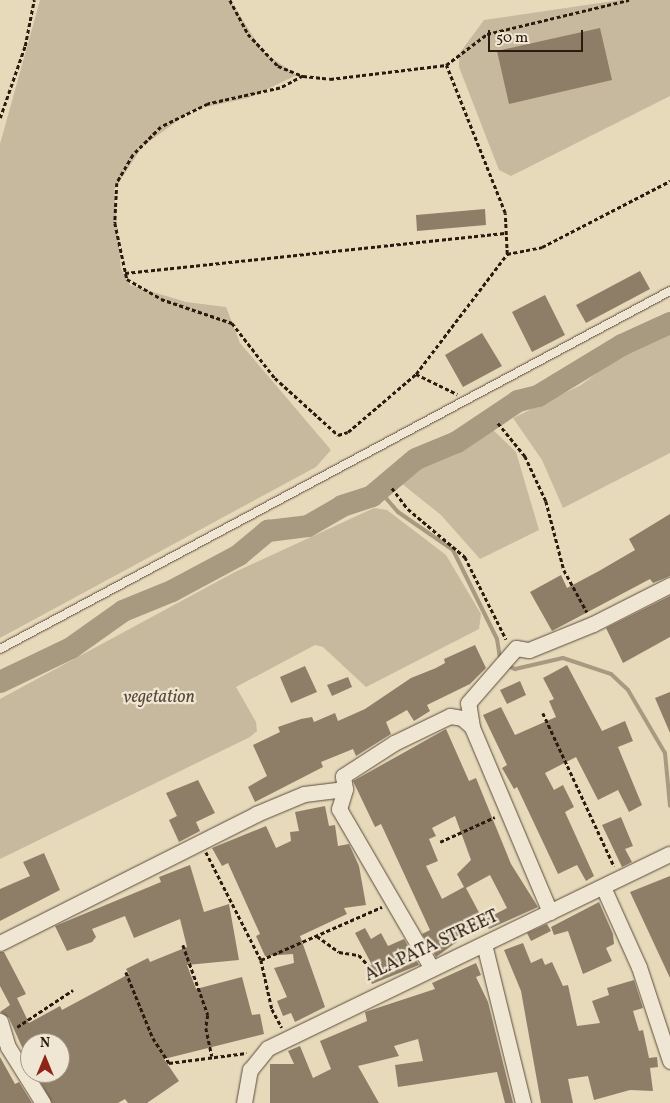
<!DOCTYPE html>
<html>
<head>
<meta charset="utf-8">
<style>
  body { margin:0 }
  #map { position:relative; width:670px; height:1103px; overflow:hidden; background:#e7dabb; font-family:Vollkorn,serif }
  div>[style] { position:absolute }
  [style*='--x'] { left:calc(var(--x)*1px); top:calc(var(--y)*1px); width:calc(var(--w)*1px); rotate:calc(var(--a)*1deg) }
  .green>* { inset:0; background:#c7b99e }
  .stream>* { height:4px; margin:-2px; padding:0 2px; transform-origin:2px; border-radius:2px; background:#a89981 }
  .river>* { height:22px; margin:-11px; padding:0 11px; transform-origin:11px; border-radius:11px; background:#a89981 }
  .building>* { inset:0; background:#8e7e68 }
  .path>* { height:2.5px; margin-top:-1.25px; transform-origin:0; background:repeating-linear-gradient(90deg,#2d1a0f 0 4px,transparent 0 6.5px) }
  .roads { filter:drop-shadow(0 0 1px #5c4a3a) drop-shadow(0 0 1px #5c4a3a) }
  .lane>* { height:8px; margin:-4px; padding:0 4px; transform-origin:4px; border-radius:4px; background:#efe7d3 }
  .street>* { height:15px; margin:-7.5px; padding:0 7.5px; transform-origin:7.5px; border-radius:7.5px; background:#efe7d3 }
  span { translate:-50% -50%; white-space:nowrap; text-align:center; line-height:1.15; -webkit-text-stroke:4.5px #efe7d3; paint-order:stroke }
  .park-label { font-size:18px; color:#5b4a3a; font-style:italic }
  .street-label { font-size:18px; color:#2d1a0f }
  .north { position:absolute; left:20px; top:1033px; width:50px; height:50px; box-sizing:border-box; background:#efe7d3; border:1px solid #a19585; border-radius:50%; rotate:0deg; font-size:14px; font-weight:700; line-height:20px; text-align:center; color:#2d1a0f }
  .north::after { content:''; display:block; margin:auto; width:18px; height:22px; background:#8f2418; clip-path:polygon(50% 0,100% 100%,50% 72%,0 100%) }
  .scale { position:absolute; left:488px; top:30px; width:95px; height:22px; box-sizing:border-box; border:2px solid #2d1a0f; border-top:0; padding-left:6px; font-size:15px; line-height:18px; white-space:nowrap; color:#2d1a0f; -webkit-text-stroke:4px #efe7d3; paint-order:stroke }
</style>
</head>
<body>
<div id="map">
  <div class="green">
    <i style="clip-path:polygon(40px 0,230px 0,263px 52px,297px 75px,248px 98px,192px 110px,142px 147px,114px 190px,121px 269px,130px 285px,186px 302px,226px 307px,240px 343px,331px 450px,316px 467px,0 638px,0 144px)"></i>
    <i style="clip-path:polygon(620px 0,670px 0,670px 96px,511px 176px,499px 170px,459px 67px,459px 54px,484px 20px)"></i>
    <i style="clip-path:polygon(670px 330px,670px 453px,563px 508px,542px 460px,513px 418px,581px 385px,621px 355px)"></i>
    <i style="clip-path:polygon(489px 426px,516px 452px,539px 530px,480px 559px,441px 515px,401px 483px,425px 457px)"></i>
    <i style="clip-path:polygon(374px 508px,387px 510px,446px 555px,481px 614px,479px 629px,366px 687px,323px 647px,315px 645px,236px 687px,256px 722px,257px 731px,250px 737px,0 859px,0 699px,235px 572px)"></i>
  </div>
  <div class="stream">
    <i style="--x:378;--y:489;--w:30;--a:49"></i>
    <i style="--x:398;--y:512;--w:67;--a:34.6"></i>
    <i style="--x:453;--y:550;--w:99;--a:63.7"></i>
    <i style="--x:497;--y:639;--w:20;--a:81"></i>
    <i style="--x:506;--y:665;--w:10;--a:24"></i>
    <i style="--x:515;--y:669;--w:49;--a:-12.9"></i>
    <i style="--x:563;--y:658;--w:51;--a:18.4"></i>
    <i style="--x:611;--y:674;--w:23;--a:43"></i>
    <i style="--x:628;--y:690;--w:73;--a:59.6"></i>
    <i style="--x:665;--y:753;--w:53;--a:84.6"></i>
  </div>
  <div class="river">
    <i style="--x:0;--y:682;--w:79;--a:-25.6"></i>
    <i style="--x:71;--y:648;--w:64;--a:-35.4"></i>
    <i style="--x:123;--y:611;--w:53;--a:-22.2"></i>
    <i style="--x:172;--y:591;--w:76;--a:-28.2"></i>
    <i style="--x:239;--y:555;--w:38;--a:-40"></i>
    <i style="--x:268;--y:531;--w:40;--a:-7.1"></i>
    <i style="--x:308;--y:526;--w:39;--a:-30"></i>
    <i style="--x:342;--y:506;--w:32;--a:-18"></i>
    <i style="--x:372;--y:496;--w:57;--a:-40.1"></i>
    <i style="--x:416;--y:459;--w:44;--a:-22.5"></i>
    <i style="--x:457;--y:442;--w:73;--a:-33.9"></i>
    <i style="--x:518;--y:401;--w:21;--a:-14"></i>
    <i style="--x:538;--y:396;--w:98;--a:-31.3"></i>
    <i style="--x:622;--y:345;--w:53;--a:-24.6"></i>
  </div>
  <div class="building">
    <i style="clip-path:polygon(600px 28px,612px 80px,509px 104px,497px 51px)"></i>
    <i style="clip-path:polygon(485px 209px,486px 225px,417px 231px,416px 215px)"></i>
    <i style="clip-path:polygon(640px 271px,650px 289px,586px 323px,576px 305px)"></i>
    <i style="clip-path:polygon(545px 295px,565px 335px,532px 352px,512px 312px)"></i>
    <i style="clip-path:polygon(482px 333px,502px 366px,463px 387px,445px 355px)"></i>
    <i style="clip-path:polygon(670px 514px,670px 576px,653px 583px,650px 579px,552px 631px,530px 592px,561px 575px,567px 588px,599px 571px,635px 550px,629px 539px)"></i>
    <i style="clip-path:polygon(670px 596px,670px 637px,623px 663px,606px 628px)"></i>
    <i style="clip-path:polygon(475px 645px,486px 668px,470px 684px,427px 705px,430px 711px,414px 721px,407px 710px,386px 722px,391px 734px,356px 756px,353px 749px,321px 762px,323px 767px,255px 802px,248px 787px,267px 776px,253px 745px,280px 732px,278px 727px,301px 719px,312px 717px,314px 722px,335px 713px,338px 721px,365px 709px,411px 678px,436px 668px,445px 663px,444px 659px)"></i>
    <i style="clip-path:polygon(567px 665px,602px 731px,625px 721px,633px 741px,618px 747px,642px 805px,629px 812px,618px 790px,598px 800px,576px 757px,545px 773px,554px 790px,563px 785px,574px 807px,565px 812px,594px 876px,586px 881px,577px 865px,558px 874px,517px 787px,514px 789px,502px 768px,507px 765px,483px 715px,501px 707px,515px 735px,556px 717px,549px 701px,554px 699px,543px 678px)"></i>
    <i style="clip-path:polygon(305px 666px,317px 692px,291px 703px,280px 677px)"></i>
    <i style="clip-path:polygon(348px 677px,352px 687px,332px 696px,327px 685px)"></i>
    <i style="clip-path:polygon(520px 681px,526px 695px,507px 704px,500px 690px)"></i>
    <i style="clip-path:polygon(670px 692px,670px 733px,655px 698px)"></i>
    <i style="clip-path:polygon(evenodd,446px 729px,469px 781px,476px 778px,511px 864px,538px 907px,489px 929px,484px 920px,507px 908px,490px 875px,466px 888px,483px 920px,458px 933px,461px 939px,436px 957px,422px 934px,430px 930px,381px 824px,375px 827px,353px 781px,446px 729px,455px 816px,471px 860px,457px 874px,464px 887px,442px 899px,426px 866px,438px 861px,429px 839px,436px 836px,432px 828px,455px 816px)"></i>
    <i style="clip-path:polygon(198px 780px,215px 813px,196px 822px,200px 831px,179px 842px,169px 820px,177px 816px,166px 793px)"></i>
    <i style="clip-path:polygon(325px 806px,329px 826px,335px 825px,338px 846px,349px 844px,359px 866px,366px 905px,344px 908px,347px 914px,300px 936px,325px 1007px,295px 1022px,291px 1013px,283px 1016px,277px 1001px,287px 997px,274px 968px,294px 963px,293px 954px,265px 956px,256px 936px,260px 934px,228px 863px,222px 866px,212px 848px,266px 826px,276px 848px,291px 841px,290px 832px,299px 831px,295px 812px)"></i>
    <i style="clip-path:polygon(621px 817px,633px 846px,625px 849px,632px 862px,622px 867px,602px 825px)"></i>
    <i style="clip-path:polygon(44px 853px,60px 890px,0 921px,0 889px,30px 876px,23px 862px)"></i>
    <i style="clip-path:polygon(190px 865px,204px 912px,229px 904px,239px 960px,187px 965px,196px 989px,242px 977px,252px 1015px,260px 1014px,264px 1034px,164px 1059px,179px 1081px,147px 1103px,128px 1103px,125px 1099px,118px 1103px,52px 1103px,36px 1074px,60px 1073px,60px 1043px,30px 1043px,30px 1065px,9px 1018px,0 1012px,10px 1005px,0 986px,0 952px,4px 952px,26px 994px,17px 998px,29px 1023px,60px 1006px,62px 1010px,129px 974px,126px 969px,148px 958px,150px 962px,187px 947px,180px 919px,134px 938px,125px 916px,92px 929px,96px 937px,92px 942px,67px 951px,55px 926px,161px 882px,159px 877px)"></i>
    <i style="clip-path:polygon(670px 876px,670px 978px,630px 892px)"></i>
    <i style="clip-path:polygon(599px 902px,613px 934px,614px 944px,606px 948px,612px 961px,583px 974px,568px 931px,554px 935px,551px 927px)"></i>
    <i style="clip-path:polygon(547px 924px,551px 931px,531px 941px,527px 933px)"></i>
    <i style="clip-path:polygon(365px 928px,371px 939px,381px 933px,388px 946px,404px 939px,419px 965px,372px 984px,365px 968px,372px 965px,355px 933px)"></i>
    <i style="clip-path:polygon(523px 943px,531px 963px,542px 958px,545px 965px,552px 962px,563px 986px,568px 985px,577px 1026px,600px 1023px,592px 1001px,609px 995px,607px 988px,634px 980px,643px 1008px,633px 1011px,639px 1031px,643px 1030px,649px 1058px,657px 1057px,658px 1067px,650px 1068px,653px 1091px,630px 1090px,594px 1100px,588px 1076px,568px 1079px,573px 1103px,541px 1103px,521px 991px,504px 950px)"></i>
    <i style="clip-path:polygon(476px 963px,481px 975px,476px 977px,488px 1002px,513px 1103px,505px 1103px,497px 1072px,398px 1087px,395px 1065px,423px 1061px,418px 1039px,394px 1046px,399px 1056px,358px 1066px,379px 1103px,270px 1103px,270px 1064px,294px 1064px,288px 1051px,300px 1046px,313px 1078px,331px 1069px,320px 1041px,367px 1021px,365px 1012px,435px 989px,432px 983px)"></i>
    <i style="clip-path:polygon(0 1057px,15px 1084px,19px 1082px,32px 1103px,0 1103px)"></i>
  </div>
  <div class="path">
    <i style="--x:230;--y:0;--w:38;--a:62"></i>
    <i style="--x:248;--y:34;--w:44;--a:46.8"></i>
    <i style="--x:278;--y:66;--w:27;--a:22"></i>
    <i style="--x:303;--y:76;--w:27;--a:6"></i>
    <i style="--x:330;--y:79;--w:117;--a:-6.9"></i>
    <i style="--x:446;--y:65;--w:51;--a:-37.1"></i>
    <i style="--x:487;--y:34;--w:146;--a:-13.5"></i>
    <i style="--x:303;--y:76;--w:26;--a:152"></i>
    <i style="--x:280;--y:88;--w:74;--a:167.5"></i>
    <i style="--x:208;--y:104;--w:52;--a:153.9"></i>
    <i style="--x:161;--y:127;--w:40;--a:135"></i>
    <i style="--x:133;--y:155;--w:32;--a:120"></i>
    <i style="--x:117;--y:183;--w:40;--a:92.9"></i>
    <i style="--x:115;--y:223;--w:57;--a:77.9"></i>
    <i style="--x:127;--y:279;--w:39;--a:30"></i>
    <i style="--x:161;--y:299;--w:75;--a:18.7"></i>
    <i style="--x:232;--y:323;--w:70;--a:52"></i>
    <i style="--x:275;--y:378;--w:85;--a:42.1"></i>
    <i style="--x:338;--y:435;--w:10;--a:-17"></i>
    <i style="--x:348;--y:432;--w:89;--a:-40.5"></i>
    <i style="--x:416;--y:374;--w:151;--a:-52.8"></i>
    <i style="--x:507;--y:254;--w:41;--a:-92.8"></i>
    <i style="--x:505;--y:213;--w:159;--a:-111.7"></i>
    <i style="--x:0;--y:118;--w:76;--a:-70.9"></i>
    <i style="--x:25;--y:46;--w:47;--a:-78.9"></i>
    <i style="--x:507;--y:254;--w:36;--a:-11"></i>
    <i style="--x:542;--y:247;--w:144;--a:-27.3"></i>
    <i style="--x:125;--y:273;--w:384;--a:-6"></i>
    <i style="--x:416;--y:374;--w:46;--a:26"></i>
    <i style="--x:498;--y:423;--w:43;--a:50.7"></i>
    <i style="--x:525;--y:456;--w:50;--a:65"></i>
    <i style="--x:546;--y:501;--w:71;--a:75.4"></i>
    <i style="--x:564;--y:570;--w:48;--a:61.3"></i>
    <i style="--x:392;--y:488;--w:26;--a:53"></i>
    <i style="--x:408;--y:509;--w:75;--a:40.1"></i>
    <i style="--x:465;--y:557;--w:92;--a:63.4"></i>
    <i style="--x:543;--y:713;--w:169;--a:65.1"></i>
    <i style="--x:440;--y:842;--w:60;--a:-24.4"></i>
    <i style="--x:206;--y:852;--w:121;--a:63"></i>
    <i style="--x:261;--y:960;--w:132;--a:-23.7"></i>
    <i style="--x:317;--y:936;--w:27;--a:36"></i>
    <i style="--x:339;--y:952;--w:20;--a:9"></i>
    <i style="--x:359;--y:955;--w:31;--a:48"></i>
    <i style="--x:183;--y:945;--w:74;--a:70.3"></i>
    <i style="--x:208;--y:1015;--w:13;--a:99"></i>
    <i style="--x:206;--y:1028;--w:29;--a:78"></i>
    <i style="--x:261;--y:960;--w:50;--a:77.3"></i>
    <i style="--x:272;--y:1009;--w:21;--a:62"></i>
    <i style="--x:126;--y:972;--w:71;--a:67.8"></i>
    <i style="--x:153;--y:1038;--w:30;--a:57"></i>
    <i style="--x:169;--y:1063;--w:78;--a:-7.4"></i>
    <i style="--x:17;--y:1027;--w:67;--a:-33.5"></i>
  </div>
  <div class="roads">
    <div class="lane">
      <i style="--x:0;--y:649;--w:760;--a:-28.12"></i>
    </div>
    <div class="street">
      <i style="--x:603;--y:887;--w:88;--a:65.8"></i>
      <i style="--x:639;--y:967;--w:99;--a:71.7"></i>
      <i style="--x:550;--y:912;--w:201;--a:-112.9"></i>
      <i style="--x:472;--y:727;--w:24;--a:-99"></i>
      <i style="--x:468;--y:703;--w:73;--a:-48.9"></i>
      <i style="--x:516;--y:648;--w:13;--a:9"></i>
      <i style="--x:529;--y:650;--w:69;--a:-22.1"></i>
      <i style="--x:593;--y:624;--w:86;--a:-26.9"></i>
      <i style="--x:0;--y:943;--w:287;--a:-26.7"></i>
      <i style="--x:256;--y:814;--w:52;--a:-22.6"></i>
      <i style="--x:304;--y:794;--w:41;--a:-7"></i>
      <i style="--x:484;--y:944;--w:164;--a:76.2"></i>
      <i style="--x:431;--y:967;--w:183;--a:-120.2"></i>
      <i style="--x:339;--y:809;--w:21;--a:-73"></i>
      <i style="--x:345;--y:789;--w:13;--a:-99"></i>
      <i style="--x:343;--y:776;--w:61;--a:-32.9"></i>
      <i style="--x:394;--y:743;--w:62;--a:-25.7"></i>
      <i style="--x:450;--y:716;--w:12;--a:9"></i>
      <i style="--x:462;--y:718;--w:13;--a:42"></i>
      <i style="--x:0;--y:1021;--w:27;--a:73"></i>
      <i style="--x:8;--y:1047;--w:66;--a:58"></i>
      <i style="--x:244;--y:1103;--w:34;--a:-80"></i>
      <i style="--x:250;--y:1070;--w:28;--a:-51"></i>
      <i style="--x:268;--y:1048;--w:446;--a:-25.8"></i>
    </div>
  </div>
  <div class="park-label">
    <span style="left:159px;top:698px">vegetation</span>
  </div>
  <div class="street-label">
    <span style="left:432px;top:947px;rotate:-25deg">ALAPATA STREET</span>
  </div>
  <div class="north">N</div>
  <div class="scale">50 m</div>
</div>
</body>
</html>
